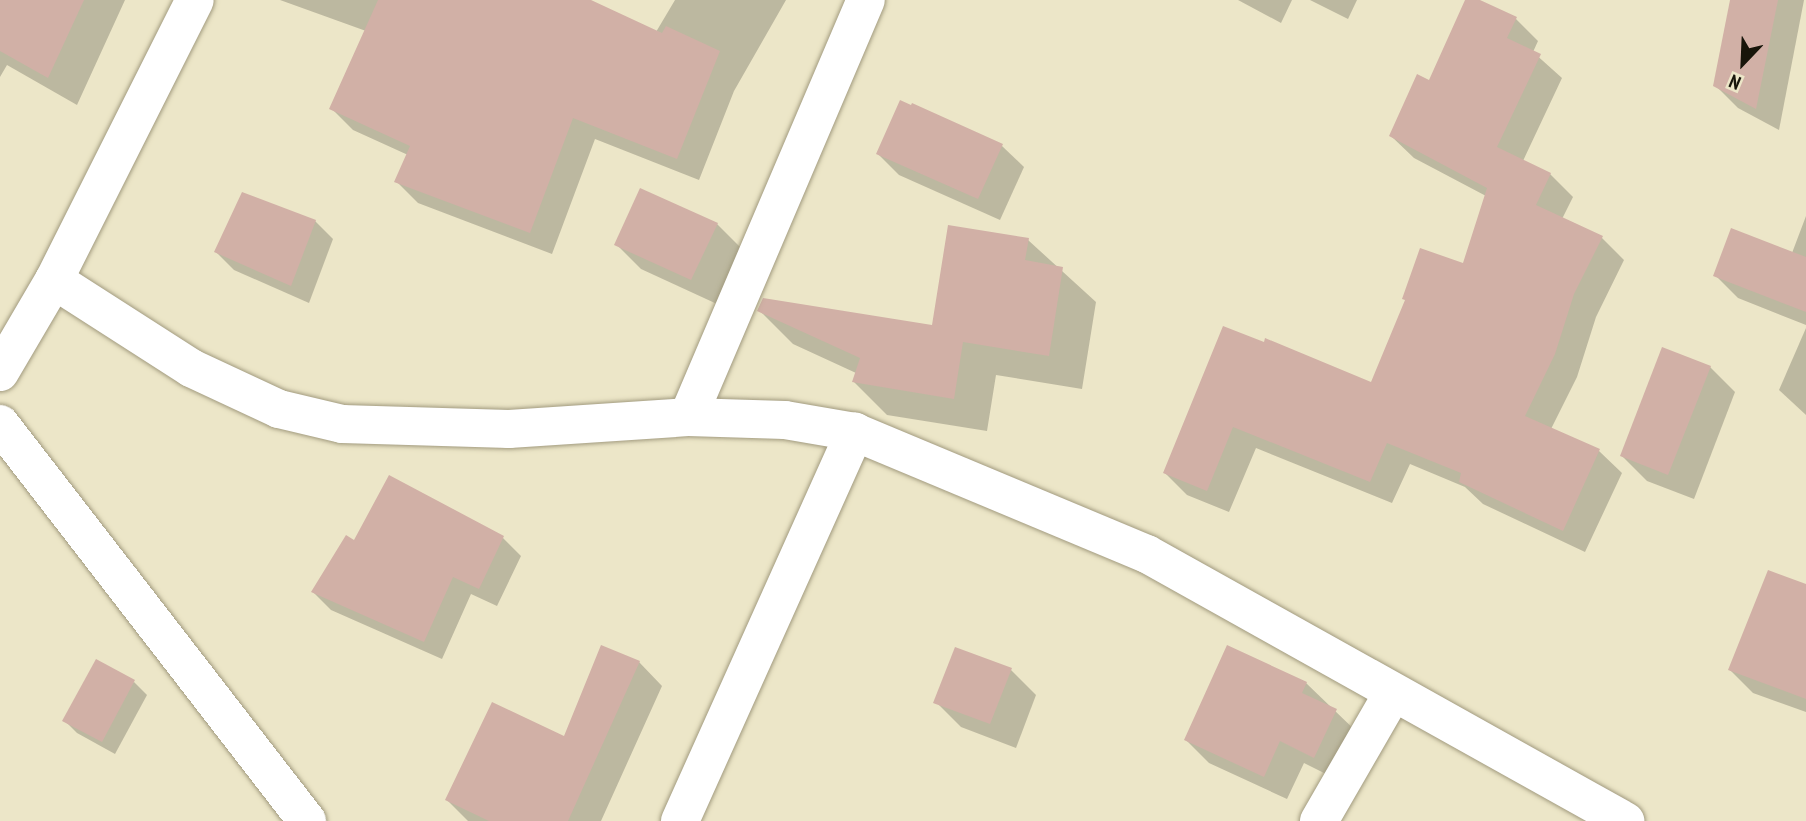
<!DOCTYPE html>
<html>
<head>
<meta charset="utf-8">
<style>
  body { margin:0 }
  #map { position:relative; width:1806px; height:821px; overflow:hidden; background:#ece6c8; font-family:"PT Sans Narrow",sans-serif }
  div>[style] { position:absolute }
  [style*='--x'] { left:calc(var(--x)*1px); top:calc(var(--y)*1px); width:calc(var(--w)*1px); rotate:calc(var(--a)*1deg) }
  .shadow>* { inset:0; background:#0003 }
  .building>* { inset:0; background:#d1b0a6 }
  .roads { filter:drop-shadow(0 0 2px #a29b7f) drop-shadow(0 0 2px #a29b7f) }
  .minor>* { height:38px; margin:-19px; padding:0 19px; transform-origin:19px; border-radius:19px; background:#fff }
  span { translate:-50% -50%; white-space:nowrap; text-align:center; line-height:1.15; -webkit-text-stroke:7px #ece6c8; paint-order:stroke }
  .north { position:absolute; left:1708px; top:28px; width:70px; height:70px; -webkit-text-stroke:5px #ece6c8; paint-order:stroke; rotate:203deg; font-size:19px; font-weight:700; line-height:28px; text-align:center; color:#17150a }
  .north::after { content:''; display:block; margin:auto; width:24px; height:32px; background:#17150a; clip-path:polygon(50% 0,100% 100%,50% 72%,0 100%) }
</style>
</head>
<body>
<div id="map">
  <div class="shadow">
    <i style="clip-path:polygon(0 0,125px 0,77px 105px,7px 65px,0 77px)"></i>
    <i style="clip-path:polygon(280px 0,589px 0,656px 32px,675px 0,786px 0,734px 91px,699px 180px,595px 139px,552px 254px,418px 203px,396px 181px,408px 155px,353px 130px,331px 108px,366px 31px)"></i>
    <i style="clip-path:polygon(1238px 0,1292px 0,1281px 23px)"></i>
    <i style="clip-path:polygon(1310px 0,1357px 0,1348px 19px)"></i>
    <i style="clip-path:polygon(1467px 0,1476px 0,1516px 19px,1538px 41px,1533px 52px,1562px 78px,1523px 161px,1550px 174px,1573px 197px,1562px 219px,1602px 238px,1624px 260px,1596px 317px,1577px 377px,1551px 429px,1599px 451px,1622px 473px,1585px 552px,1483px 504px,1465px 487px,1410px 464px,1392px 503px,1256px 448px,1229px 512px,1187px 495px,1165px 473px,1224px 328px,1372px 384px,1464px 265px,1486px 196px,1414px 158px,1391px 136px,1430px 82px)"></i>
    <i style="clip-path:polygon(1734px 0,1804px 0,1779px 130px,1738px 108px,1715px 85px)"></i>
    <i style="clip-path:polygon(913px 105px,1002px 146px,1024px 167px,1000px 220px,899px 175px,878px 154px)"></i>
    <i style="clip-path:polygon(1806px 216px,1806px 325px,1738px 298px,1715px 275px,1792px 253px)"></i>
    <i style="clip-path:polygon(315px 221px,333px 239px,309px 303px,234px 270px,216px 252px)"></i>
    <i style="clip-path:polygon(717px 224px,742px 249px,717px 304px,641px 269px,616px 244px)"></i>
    <i style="clip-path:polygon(1028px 240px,1096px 302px,1082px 389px,996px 375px,987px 431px,887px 415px,854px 382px,856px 373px,793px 344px,759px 310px,934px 327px)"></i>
    <i style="clip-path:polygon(1806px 328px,1806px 415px,1779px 390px)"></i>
    <i style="clip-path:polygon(1710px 367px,1735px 392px,1694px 499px,1647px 481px,1622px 456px)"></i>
    <i style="clip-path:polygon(503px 538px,521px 556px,497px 606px,471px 594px,442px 659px,331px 610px,313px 592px)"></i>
    <i style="clip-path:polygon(1806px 586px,1806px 712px,1753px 693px,1730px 670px)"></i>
    <i style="clip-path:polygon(639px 662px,662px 686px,601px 821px,468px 821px,447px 800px,565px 738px)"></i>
    <i style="clip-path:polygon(1011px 670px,1036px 695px,1016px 748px,961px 727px,936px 702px)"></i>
    <i style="clip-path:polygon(134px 682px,147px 695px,115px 754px,77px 733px,64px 720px)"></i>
    <i style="clip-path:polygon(1306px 683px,1359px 734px,1338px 780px,1304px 763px,1287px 799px,1209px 763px,1186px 740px)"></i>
  </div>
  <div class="building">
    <i style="clip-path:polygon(0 0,84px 0,48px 78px,0 51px)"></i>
    <i style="clip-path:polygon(378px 0,591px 0,662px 33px,666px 26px,720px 51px,677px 159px,573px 118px,530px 233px,394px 182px,410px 146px,329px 109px)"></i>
    <i style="clip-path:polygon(1465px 0,1480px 0,1517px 17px,1507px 38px,1541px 54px,1497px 147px,1551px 173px,1536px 205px,1603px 236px,1574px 294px,1555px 354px,1525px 416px,1600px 449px,1563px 531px,1459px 482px,1461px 473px,1387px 443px,1370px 482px,1233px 427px,1207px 491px,1163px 473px,1223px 326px,1264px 342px,1265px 338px,1371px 382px,1405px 300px,1402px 299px,1420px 248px,1463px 263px,1487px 188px,1389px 136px,1417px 74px,1429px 80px)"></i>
    <i style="clip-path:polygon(1730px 0,1778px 0,1756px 109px,1713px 86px)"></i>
    <i style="clip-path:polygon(900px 100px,911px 105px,912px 103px,1003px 144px,978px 199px,876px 154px)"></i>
    <i style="clip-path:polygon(640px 188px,718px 223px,691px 280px,614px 245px)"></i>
    <i style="clip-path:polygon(242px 192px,316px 220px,291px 286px,214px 252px)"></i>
    <i style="clip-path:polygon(948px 225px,1029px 238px,1025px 260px,1063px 267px,1049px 356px,963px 342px,954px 399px,852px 382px,860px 358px,757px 311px,763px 298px,932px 325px)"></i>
    <i style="clip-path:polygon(1731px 228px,1806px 257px,1806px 312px,1713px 276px)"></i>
    <i style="clip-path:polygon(1662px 347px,1711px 366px,1668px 475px,1620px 456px)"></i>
    <i style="clip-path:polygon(389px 475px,504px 536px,479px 589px,453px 577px,424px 642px,311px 592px,346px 535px,354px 540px)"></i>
    <i style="clip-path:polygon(1768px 570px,1806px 584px,1806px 699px,1728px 670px)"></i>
    <i style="clip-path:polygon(601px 645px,640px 661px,568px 821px,489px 821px,445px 800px,492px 702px,564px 736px)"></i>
    <i style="clip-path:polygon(1227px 645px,1307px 682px,1302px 693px,1337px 709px,1314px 758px,1280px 741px,1264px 777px,1184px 740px)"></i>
    <i style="clip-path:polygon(955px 647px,1012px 668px,990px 724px,933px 703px)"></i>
    <i style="clip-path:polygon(96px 659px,135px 680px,102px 742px,62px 721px)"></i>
  </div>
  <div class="roads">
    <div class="minor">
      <i style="--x:54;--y:280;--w:163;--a:32.7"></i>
      <i style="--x:191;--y:368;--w:97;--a:25"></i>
      <i style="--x:279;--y:409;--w:65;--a:13.4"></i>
      <i style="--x:342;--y:424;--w:167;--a:1.7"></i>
      <i style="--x:509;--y:429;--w:179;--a:-3.8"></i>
      <i style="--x:688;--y:417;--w:97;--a:1.8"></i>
      <i style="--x:785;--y:420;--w:71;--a:9.7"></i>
      <i style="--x:855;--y:432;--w:316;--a:22.7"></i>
      <i style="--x:1147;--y:554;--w:548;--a:29.19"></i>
      <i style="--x:0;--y:372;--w:107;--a:-59.6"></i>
      <i style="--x:54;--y:280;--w:313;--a:-63.3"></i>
      <i style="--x:688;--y:417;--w:453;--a:-66.9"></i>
      <i style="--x:0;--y:424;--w:502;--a:52.29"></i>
      <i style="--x:680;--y:821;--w:427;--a:-65.8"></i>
      <i style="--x:1319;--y:821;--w:148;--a:-60"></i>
    </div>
  </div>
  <div class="north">N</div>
</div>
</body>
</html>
